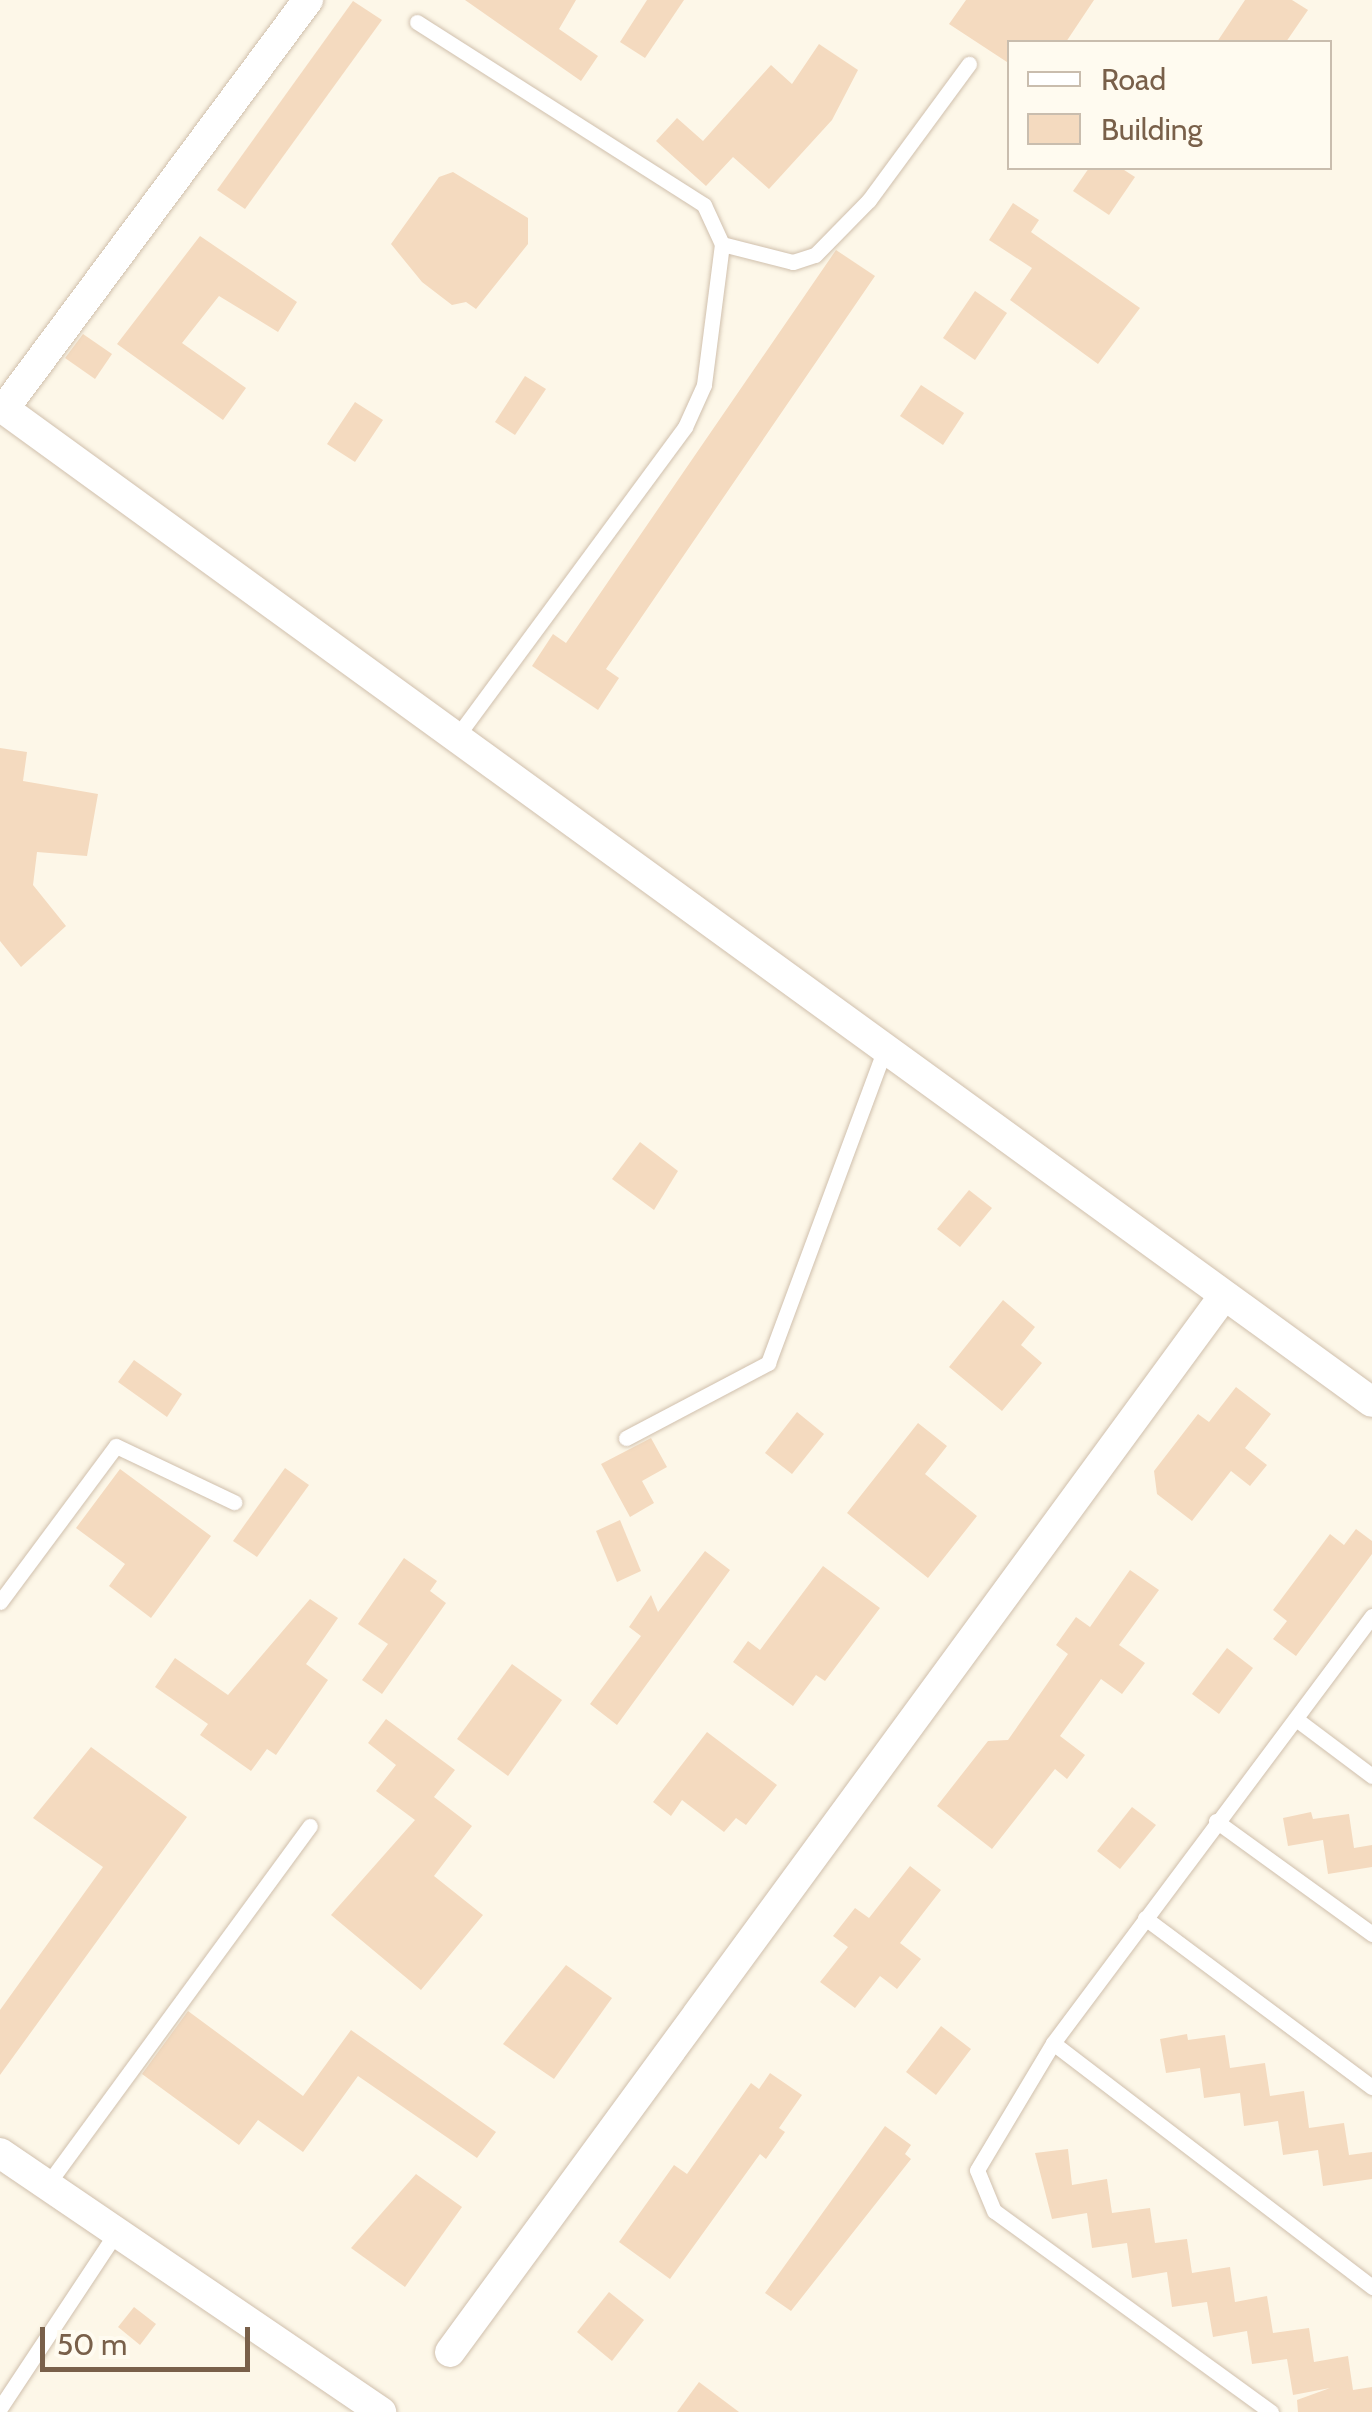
<!DOCTYPE html>
<html>
<head>
<meta charset="utf-8">
<style>
  body { margin:0 }
  #map { position:relative; width:1372px; height:2412px; overflow:hidden; background:#fdf7e8; font-family:Cabin,sans-serif }
  div>[style] { position:absolute }
  [style*='--x'] { left:calc(var(--x)*1px); top:calc(var(--y)*1px); width:calc(var(--w)*1px); rotate:calc(var(--a)*1deg) }
  .building>* { inset:0; background:#f4dabf }
  .roads { filter:drop-shadow(0 0 2px #d0c0ad) drop-shadow(0 0 2px #d0c0ad) }
  .lane>* { height:15px; margin:-7.5px; padding:0 7.5px; transform-origin:7.5px; border-radius:7.5px; background:#fff }
  .street>* { height:30px; margin:-15px; padding:0 15px; transform-origin:15px; border-radius:15px; background:#fff }
  span { translate:-50% -50%; white-space:nowrap; text-align:center; line-height:1.15; -webkit-text-stroke:10px #fffbf0; paint-order:stroke }
  .legend { position:absolute; left:1007px; top:40px; width:325px; height:130px; box-sizing:border-box; background:#fffbf0; border:2px solid #c9bdae; margin:0; padding:12px 18px; list-style:none; font-size:30px; color:#79604a }
  .legend li { display:flex; align-items:center; gap:20px; height:50px }
  .legend b { width:50px; border:2px solid #c9bdae }
  .scale { position:absolute; left:40px; top:2327px; width:210px; height:45px; box-sizing:border-box; border:5px solid #79604a; border-top:0; padding-left:12px; font-size:30px; line-height:35px; white-space:nowrap; color:#79604a; -webkit-text-stroke:8px #fffbf0; paint-order:stroke }
</style>
</head>
<body>
<div id="map">
  <div class="building">
    <i style="clip-path:polygon(465px 0,576px 0,559px 29px,598px 56px,581px 81px)"></i>
    <i style="clip-path:polygon(647px 0,684px 0,645px 58px,620px 42px)"></i>
    <i style="clip-path:polygon(966px 0,1094px 0,1066px 42px,1010px 42px,1010px 64px,949px 24px)"></i>
    <i style="clip-path:polygon(1245px 0,1292px 0,1308px 10px,1286px 42px,1217px 42px)"></i>
    <i style="clip-path:polygon(353px 1px,382px 20px,245px 209px,217px 190px)"></i>
    <i style="clip-path:polygon(819px 44px,858px 70px,832px 120px,769px 189px,733px 157px,706px 186px,656px 141px,677px 118px,703px 141px,771px 65px,792px 84px)"></i>
    <i style="clip-path:polygon(1089px 168px,1121px 168px,1135px 177px,1109px 215px,1073px 191px)"></i>
    <i style="clip-path:polygon(453px 172px,528px 218px,528px 244px,476px 309px,466px 302px,452px 305px,422px 282px,391px 244px,439px 177px)"></i>
    <i style="clip-path:polygon(1013px 203px,1039px 220px,1031px 232px,1140px 308px,1098px 364px,1010px 300px,1032px 268px,989px 240px)"></i>
    <i style="clip-path:polygon(200px 236px,297px 302px,278px 332px,219px 296px,182px 343px,246px 388px,223px 420px,117px 344px)"></i>
    <i style="clip-path:polygon(836px 250px,875px 276px,606px 669px,619px 678px,598px 710px,532px 666px,553px 634px,566px 643px)"></i>
    <i style="clip-path:polygon(975px 291px,1007px 313px,975px 360px,943px 338px)"></i>
    <i style="clip-path:polygon(83px 334px,112px 354px,95px 379px,65px 358px)"></i>
    <i style="clip-path:polygon(525px 376px,546px 389px,515px 435px,495px 422px)"></i>
    <i style="clip-path:polygon(921px 385px,964px 413px,943px 445px,900px 416px)"></i>
    <i style="clip-path:polygon(355px 402px,383px 420px,355px 462px,327px 444px)"></i>
    <i style="clip-path:polygon(0 748px,27px 752px,23px 781px,98px 794px,87px 856px,37px 852px,33px 885px,66px 926px,21px 967px,0 941px)"></i>
    <i style="clip-path:polygon(640px 1142px,678px 1171px,654px 1210px,612px 1179px)"></i>
    <i style="clip-path:polygon(969px 1190px,992px 1208px,960px 1247px,937px 1229px)"></i>
    <i style="clip-path:polygon(1003px 1300px,1035px 1327px,1021px 1345px,1042px 1363px,1002px 1411px,949px 1367px)"></i>
    <i style="clip-path:polygon(134px 1360px,182px 1394px,167px 1417px,118px 1382px)"></i>
    <i style="clip-path:polygon(1236px 1387px,1271px 1414px,1245px 1448px,1267px 1465px,1250px 1486px,1231px 1471px,1192px 1521px,1157px 1494px,1154px 1471px,1198px 1414px,1209px 1422px)"></i>
    <i style="clip-path:polygon(797px 1412px,824px 1434px,792px 1474px,765px 1453px)"></i>
    <i style="clip-path:polygon(918px 1423px,947px 1446px,925px 1474px,977px 1516px,928px 1578px,847px 1513px)"></i>
    <i style="clip-path:polygon(651px 1438px,667px 1467px,642px 1481px,654px 1503px,630px 1517px,601px 1464px)"></i>
    <i style="clip-path:polygon(285px 1468px,309px 1485px,257px 1557px,233px 1541px)"></i>
    <i style="clip-path:polygon(120px 1469px,211px 1536px,151px 1618px,109px 1586px,125px 1564px,76px 1528px)"></i>
    <i style="clip-path:polygon(620px 1520px,641px 1571px,617px 1582px,596px 1531px)"></i>
    <i style="clip-path:polygon(1356px 1529px,1372px 1541px,1372px 1554px,1296px 1656px,1273px 1639px,1287px 1621px,1273px 1610px,1330px 1534px,1344px 1545px)"></i>
    <i style="clip-path:polygon(705px 1551px,730px 1570px,617px 1725px,590px 1704px,641px 1636px,629px 1627px,651px 1595px,658px 1612px)"></i>
    <i style="clip-path:polygon(404px 1558px,437px 1581px,430px 1591px,446px 1603px,382px 1694px,362px 1680px,388px 1644px,358px 1624px)"></i>
    <i style="clip-path:polygon(823px 1566px,880px 1608px,825px 1681px,816px 1675px,793px 1706px,733px 1662px,748px 1641px,760px 1650px)"></i>
    <i style="clip-path:polygon(1130px 1570px,1159px 1590px,1119px 1645px,1145px 1663px,1122px 1694px,1101px 1679px,1060px 1736px,1085px 1755px,1067px 1779px,1055px 1769px,992px 1849px,937px 1806px,988px 1741px,1008px 1740px,1068px 1654px,1056px 1645px,1076px 1617px,1090px 1627px)"></i>
    <i style="clip-path:polygon(310px 1599px,338px 1618px,306px 1664px,328px 1680px,276px 1755px,267px 1749px,251px 1771px,200px 1735px,208px 1724px,155px 1687px,175px 1658px,228px 1695px)"></i>
    <i style="clip-path:polygon(1227px 1648px,1253px 1668px,1219px 1714px,1192px 1694px)"></i>
    <i style="clip-path:polygon(512px 1664px,562px 1700px,508px 1776px,457px 1739px)"></i>
    <i style="clip-path:polygon(386px 1719px,455px 1770px,434px 1797px,472px 1826px,434px 1876px,483px 1915px,421px 1990px,331px 1915px,415px 1820px,376px 1791px,396px 1765px,368px 1743px)"></i>
    <i style="clip-path:polygon(707px 1732px,777px 1785px,746px 1825px,736px 1818px,724px 1832px,682px 1800px,671px 1816px,653px 1802px)"></i>
    <i style="clip-path:polygon(91px 1747px,187px 1817px,0 2075px,0 2010px,103px 1867px,33px 1818px)"></i>
    <i style="clip-path:polygon(1132px 1807px,1156px 1825px,1120px 1869px,1097px 1851px)"></i>
    <i style="clip-path:polygon(1311px 1812px,1313px 1819px,1349px 1814px,1354px 1848px,1372px 1845px,1372px 1867px,1328px 1874px,1323px 1840px,1288px 1846px,1283px 1818px)"></i>
    <i style="clip-path:polygon(910px 1866px,941px 1890px,900px 1943px,921px 1959px,897px 1989px,880px 1976px,855px 2008px,820px 1982px,848px 1947px,833px 1936px,855px 1908px,869px 1918px)"></i>
    <i style="clip-path:polygon(566px 1965px,612px 1998px,554px 2079px,503px 2044px)"></i>
    <i style="clip-path:polygon(188px 2011px,303px 2096px,351px 2030px,496px 2132px,477px 2158px,358px 2076px,303px 2152px,258px 2120px,239px 2145px,142px 2074px)"></i>
    <i style="clip-path:polygon(941px 2026px,971px 2049px,936px 2095px,906px 2072px)"></i>
    <i style="clip-path:polygon(1187px 2034px,1188px 2040px,1225px 2035px,1230px 2068px,1265px 2063px,1270px 2096px,1304px 2091px,1309px 2128px,1344px 2123px,1349px 2155px,1372px 2152px,1372px 2179px,1323px 2186px,1318px 2150px,1283px 2155px,1278px 2121px,1244px 2126px,1240px 2093px,1204px 2098px,1200px 2068px,1166px 2073px,1160px 2039px)"></i>
    <i style="clip-path:polygon(770px 2073px,802px 2095px,779px 2128px,785px 2132px,766px 2159px,760px 2154px,670px 2279px,619px 2242px,674px 2165px,687px 2174px,751px 2083px,759px 2089px)"></i>
    <i style="clip-path:polygon(885px 2126px,911px 2145px,905px 2154px,911px 2159px,791px 2311px,765px 2293px)"></i>
    <i style="clip-path:polygon(1068px 2149px,1072px 2185px,1107px 2179px,1112px 2213px,1150px 2208px,1155px 2243px,1187px 2239px,1192px 2273px,1230px 2267px,1235px 2302px,1267px 2296px,1273px 2333px,1309px 2328px,1314px 2362px,1348px 2356px,1353px 2390px,1372px 2387px,1372px 2412px,1298px 2412px,1297px 2400px,1330px 2388px,1293px 2395px,1287px 2359px,1252px 2364px,1247px 2331px,1213px 2337px,1207px 2302px,1172px 2307px,1167px 2272px,1132px 2278px,1127px 2243px,1092px 2248px,1087px 2213px,1052px 2219px,1035px 2153px)"></i>
    <i style="clip-path:polygon(416px 2174px,462px 2207px,405px 2287px,351px 2248px)"></i>
    <i style="clip-path:polygon(609px 2292px,644px 2320px,612px 2361px,577px 2332px)"></i>
    <i style="clip-path:polygon(134px 2307px,156px 2324px,140px 2345px,118px 2327px)"></i>
    <i style="clip-path:polygon(699px 2382px,739px 2412px,677px 2412px)"></i>
  </div>
  <div class="roads">
    <div class="lane">
      <i style="--x:417;--y:22;--w:340;--a:32.5"></i>
      <i style="--x:704;--y:205;--w:43;--a:65.2"></i>
      <i style="--x:722;--y:244;--w:142;--a:97.3"></i>
      <i style="--x:704;--y:385;--w:46;--a:114.3"></i>
      <i style="--x:685;--y:427;--w:384;--a:126.4"></i>
      <i style="--x:722;--y:244;--w:73;--a:14.2"></i>
      <i style="--x:793;--y:262;--w:23;--a:-18"></i>
      <i style="--x:815;--y:255;--w:77;--a:-45.5"></i>
      <i style="--x:869;--y:200;--w:169;--a:-53.7"></i>
      <i style="--x:626;--y:1438;--w:161;--a:-27.8"></i>
      <i style="--x:768;--y:1363;--w:339;--a:-69.6"></i>
      <i style="--x:0;--y:1602;--w:194;--a:-53.4"></i>
      <i style="--x:116;--y:1446;--w:131;--a:25.4"></i>
      <i style="--x:1296;--y:1719;--w:95;--a:36.9"></i>
      <i style="--x:1216;--y:1821;--w:193;--a:35.9"></i>
      <i style="--x:1145;--y:1918;--w:283;--a:36.7"></i>
      <i style="--x:1053;--y:2043;--w:402;--a:37.4"></i>
      <i style="--x:47;--y:2185;--w:445;--a:-53.8"></i>
      <i style="--x:0;--y:2408;--w:212;--a:-56.5"></i>
      <i style="--x:1271;--y:2412;--w:342;--a:-144"></i>
      <i style="--x:994;--y:2211;--w:44;--a:-112.5"></i>
      <i style="--x:977;--y:2170;--w:148;--a:-59.1"></i>
      <i style="--x:1053;--y:2043;--w:533;--a:-53.24"></i>
    </div>
    <div class="street">
      <i style="--x:0;--y:406;--w:1695;--a:35.98"></i>
      <i style="--x:4;--y:409;--w:510;--a:-53.38"></i>
      <i style="--x:0;--y:2153;--w:461;--a:34.2"></i>
      <i style="--x:450;--y:2352;--w:1308;--a:-53.77"></i>
    </div>
  </div>
  <ul class="legend">
  <li><b style="height:12px;background:#fff"></b>Road</li>
  <li><b style="height:28px;background:#f4dabf"></b>Building</li>
  </ul>
  <div class="scale">50 m</div>
</div>
</body>
</html>
